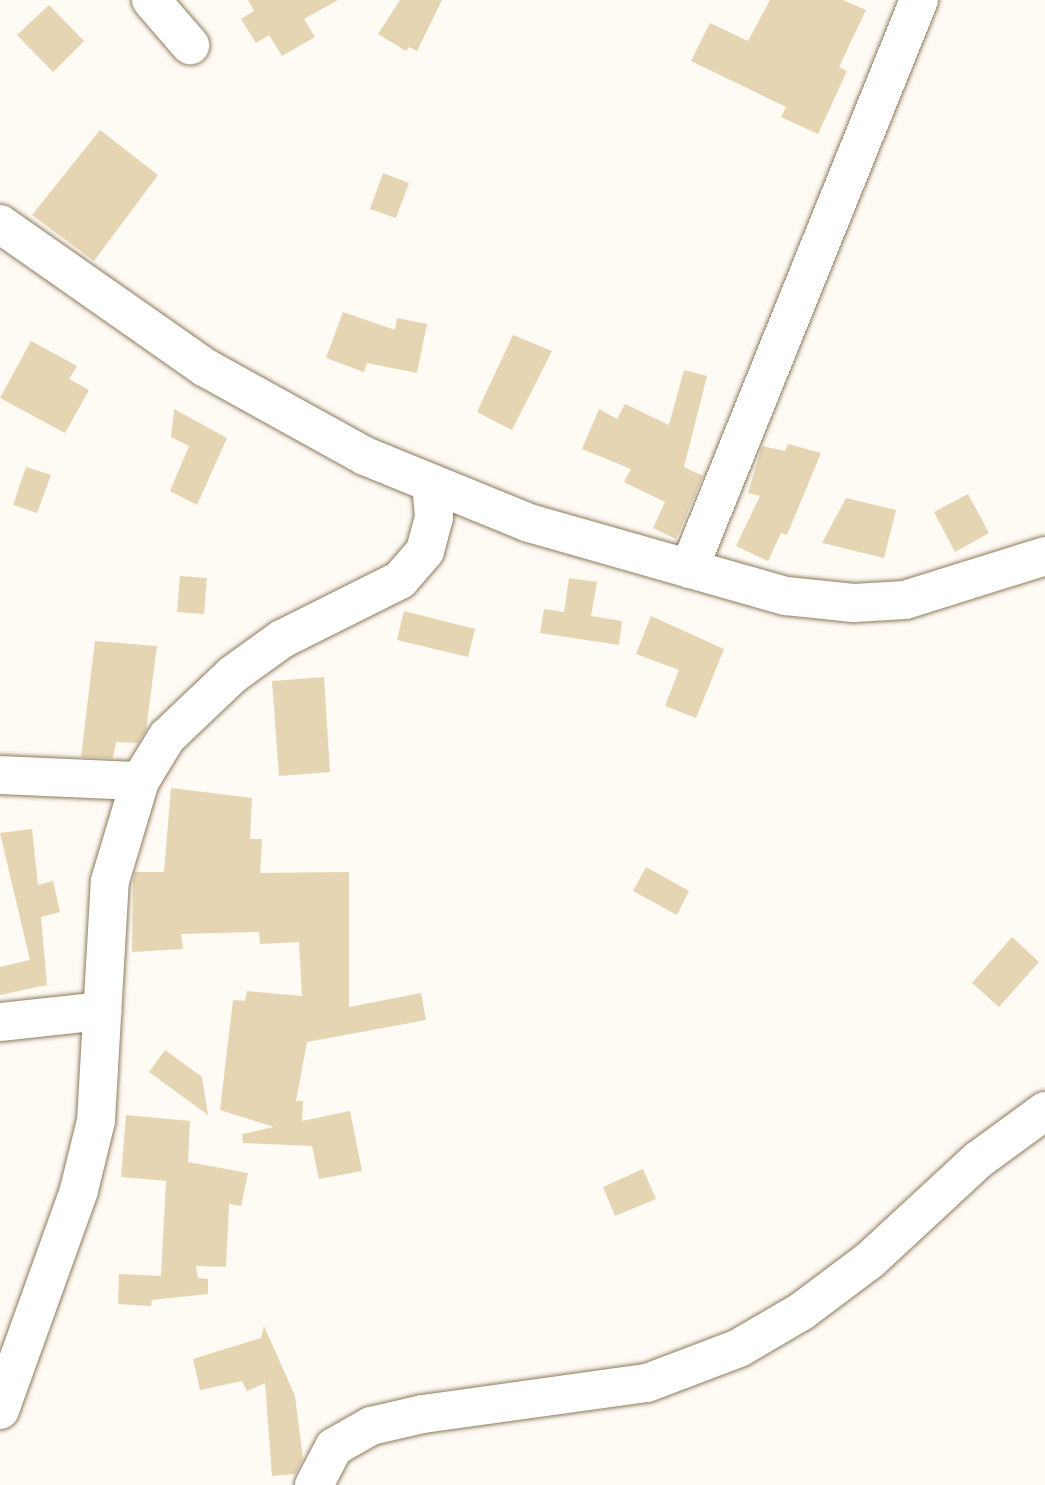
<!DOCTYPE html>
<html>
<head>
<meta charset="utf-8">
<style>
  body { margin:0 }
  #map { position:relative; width:1045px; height:1485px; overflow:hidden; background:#fefaf4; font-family:"Fira Sans Condensed",sans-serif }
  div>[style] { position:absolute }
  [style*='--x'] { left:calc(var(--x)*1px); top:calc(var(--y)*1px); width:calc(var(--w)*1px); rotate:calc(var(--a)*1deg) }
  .building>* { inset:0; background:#e6d5b3 }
  .roads { filter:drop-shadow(0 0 2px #8b7b5c) drop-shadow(0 0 2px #8b7b5c) }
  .minor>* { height:38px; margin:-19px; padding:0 19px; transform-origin:19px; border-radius:19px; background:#fff }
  span { translate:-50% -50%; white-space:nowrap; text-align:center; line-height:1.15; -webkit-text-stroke:7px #fefaf4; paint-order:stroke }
</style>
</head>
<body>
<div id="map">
  <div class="building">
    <i style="clip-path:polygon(248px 0,338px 0,304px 19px,315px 37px,282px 56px,269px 35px,256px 43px,241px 19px,254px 11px)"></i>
    <i style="clip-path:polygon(400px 0,442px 0,417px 51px,409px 47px,406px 51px,378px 34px)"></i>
    <i style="clip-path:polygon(770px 0,843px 0,866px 10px,839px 67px,847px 71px,818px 134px,781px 117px,786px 107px,691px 61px,710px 23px,748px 41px)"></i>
    <i style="clip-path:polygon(49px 5px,84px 41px,53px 72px,17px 35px)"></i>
    <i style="clip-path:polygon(100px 130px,158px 175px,94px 261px,32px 215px)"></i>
    <i style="clip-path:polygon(383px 173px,409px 183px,396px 218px,370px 209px)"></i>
    <i style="clip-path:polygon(343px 312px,395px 330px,397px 318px,427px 324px,417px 373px,367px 363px,364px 372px,326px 358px)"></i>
    <i style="clip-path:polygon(513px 335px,552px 351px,512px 430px,477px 412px)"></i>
    <i style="clip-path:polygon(31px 341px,77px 366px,69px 379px,89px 390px,65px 433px,0 398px)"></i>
    <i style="clip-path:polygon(684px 370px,707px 376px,684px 467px,703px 476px,676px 539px,653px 528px,665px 502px,624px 482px,631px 469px,582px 449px,599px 409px,617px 419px,625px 404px,669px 425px)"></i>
    <i style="clip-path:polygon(174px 409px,227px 438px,197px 505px,170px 491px,189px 446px,171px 437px)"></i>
    <i style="clip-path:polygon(788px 444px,821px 453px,787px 535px,781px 533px,768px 561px,736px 546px,760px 496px,748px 493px,762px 446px,785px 451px)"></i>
    <i style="clip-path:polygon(26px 467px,51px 475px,37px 513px,13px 505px)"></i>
    <i style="clip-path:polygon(968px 494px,989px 533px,955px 552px,934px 512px)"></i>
    <i style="clip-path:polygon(846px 498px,896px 510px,884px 558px,822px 543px)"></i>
    <i style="clip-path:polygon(180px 576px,207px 578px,204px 614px,177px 612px)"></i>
    <i style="clip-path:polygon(569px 578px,597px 582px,591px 616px,622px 621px,619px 645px,540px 633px,544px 609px,564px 612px)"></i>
    <i style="clip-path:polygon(404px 611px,475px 629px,468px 657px,397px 640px)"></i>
    <i style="clip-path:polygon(651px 616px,724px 649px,696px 718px,665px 706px,679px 670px,636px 654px)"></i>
    <i style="clip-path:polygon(95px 641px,157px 646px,146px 730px,138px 743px,116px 742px,113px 758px,81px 757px)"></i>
    <i style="clip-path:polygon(324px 677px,330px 772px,279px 776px,272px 681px)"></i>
    <i style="clip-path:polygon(171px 788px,252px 798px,250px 839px,262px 839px,260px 873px,349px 872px,349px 1007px,421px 993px,426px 1020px,307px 1042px,296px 1101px,303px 1101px,302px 1121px,350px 1111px,362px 1171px,319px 1179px,312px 1146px,243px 1143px,242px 1134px,274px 1127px,220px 1110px,233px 1000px,245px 1001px,247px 991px,302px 996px,299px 942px,260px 944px,259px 932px,181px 934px,183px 949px,132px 952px,133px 881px,135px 872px,164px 872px)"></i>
    <i style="clip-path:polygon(32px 829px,38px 885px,53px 881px,60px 912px,41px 917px,47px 985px,0 995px,0 967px,30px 960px,0 833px)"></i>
    <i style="clip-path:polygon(646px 867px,689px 891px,677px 915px,633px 891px)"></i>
    <i style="clip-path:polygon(1012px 937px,1039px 962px,999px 1007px,972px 983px)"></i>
    <i style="clip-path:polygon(165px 1050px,202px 1077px,208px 1115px,149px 1072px)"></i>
    <i style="clip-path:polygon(126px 1115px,190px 1121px,188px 1162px,248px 1173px,241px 1206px,229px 1204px,226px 1267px,196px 1266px,198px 1278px,208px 1279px,208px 1294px,152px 1300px,151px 1306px,118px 1304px,119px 1274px,161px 1276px,166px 1181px,121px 1177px)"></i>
    <i style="clip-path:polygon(643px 1169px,656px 1199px,615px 1216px,603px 1187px)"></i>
    <i style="clip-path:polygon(264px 1326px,295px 1396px,303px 1459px,295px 1474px,272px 1476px,265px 1383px,247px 1391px,242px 1381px,200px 1390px,193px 1359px,261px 1338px)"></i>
  </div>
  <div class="roads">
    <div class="minor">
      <i style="--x:151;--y:0;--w:60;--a:49.1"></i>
      <i style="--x:0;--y:224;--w:251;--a:35"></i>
      <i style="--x:206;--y:368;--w:182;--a:29"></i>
      <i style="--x:365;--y:456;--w:177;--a:22.2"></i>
      <i style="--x:529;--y:523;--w:267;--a:15.9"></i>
      <i style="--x:786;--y:596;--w:68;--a:5.9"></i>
      <i style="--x:854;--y:603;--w:51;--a:-3.4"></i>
      <i style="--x:905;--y:600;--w:147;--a:-17.4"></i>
      <i style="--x:689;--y:569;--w:614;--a:-67.99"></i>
      <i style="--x:0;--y:775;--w:140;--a:2.5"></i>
      <i style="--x:0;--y:1022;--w:103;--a:-6.2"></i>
      <i style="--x:0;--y:1410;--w:234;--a:-70.2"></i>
      <i style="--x:79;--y:1190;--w:71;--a:-76.2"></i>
      <i style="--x:96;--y:1121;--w:240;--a:-86.7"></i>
      <i style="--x:110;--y:881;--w:104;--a:-73.3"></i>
      <i style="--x:140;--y:781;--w:52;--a:-58.5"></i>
      <i style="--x:167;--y:737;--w:90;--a:-43.6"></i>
      <i style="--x:232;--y:675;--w:62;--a:-35.8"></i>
      <i style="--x:282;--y:639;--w:132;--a:-26.6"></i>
      <i style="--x:400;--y:580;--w:38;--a:-49"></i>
      <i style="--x:425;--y:551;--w:35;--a:-75"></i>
      <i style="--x:434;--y:517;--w:34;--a:-95"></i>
      <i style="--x:314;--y:1485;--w:43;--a:-62.2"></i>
      <i style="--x:334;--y:1447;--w:43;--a:-29.6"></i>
      <i style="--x:371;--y:1426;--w:53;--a:-13"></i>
      <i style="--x:423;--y:1414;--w:226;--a:-7.9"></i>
      <i style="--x:647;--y:1383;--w:98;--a:-20.8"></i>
      <i style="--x:739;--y:1348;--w:73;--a:-30.4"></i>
      <i style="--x:802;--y:1311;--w:85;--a:-36.9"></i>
      <i style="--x:870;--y:1260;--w:147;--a:-42.8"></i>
      <i style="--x:978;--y:1160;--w:83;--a:-36.2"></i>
    </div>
  </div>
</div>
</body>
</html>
